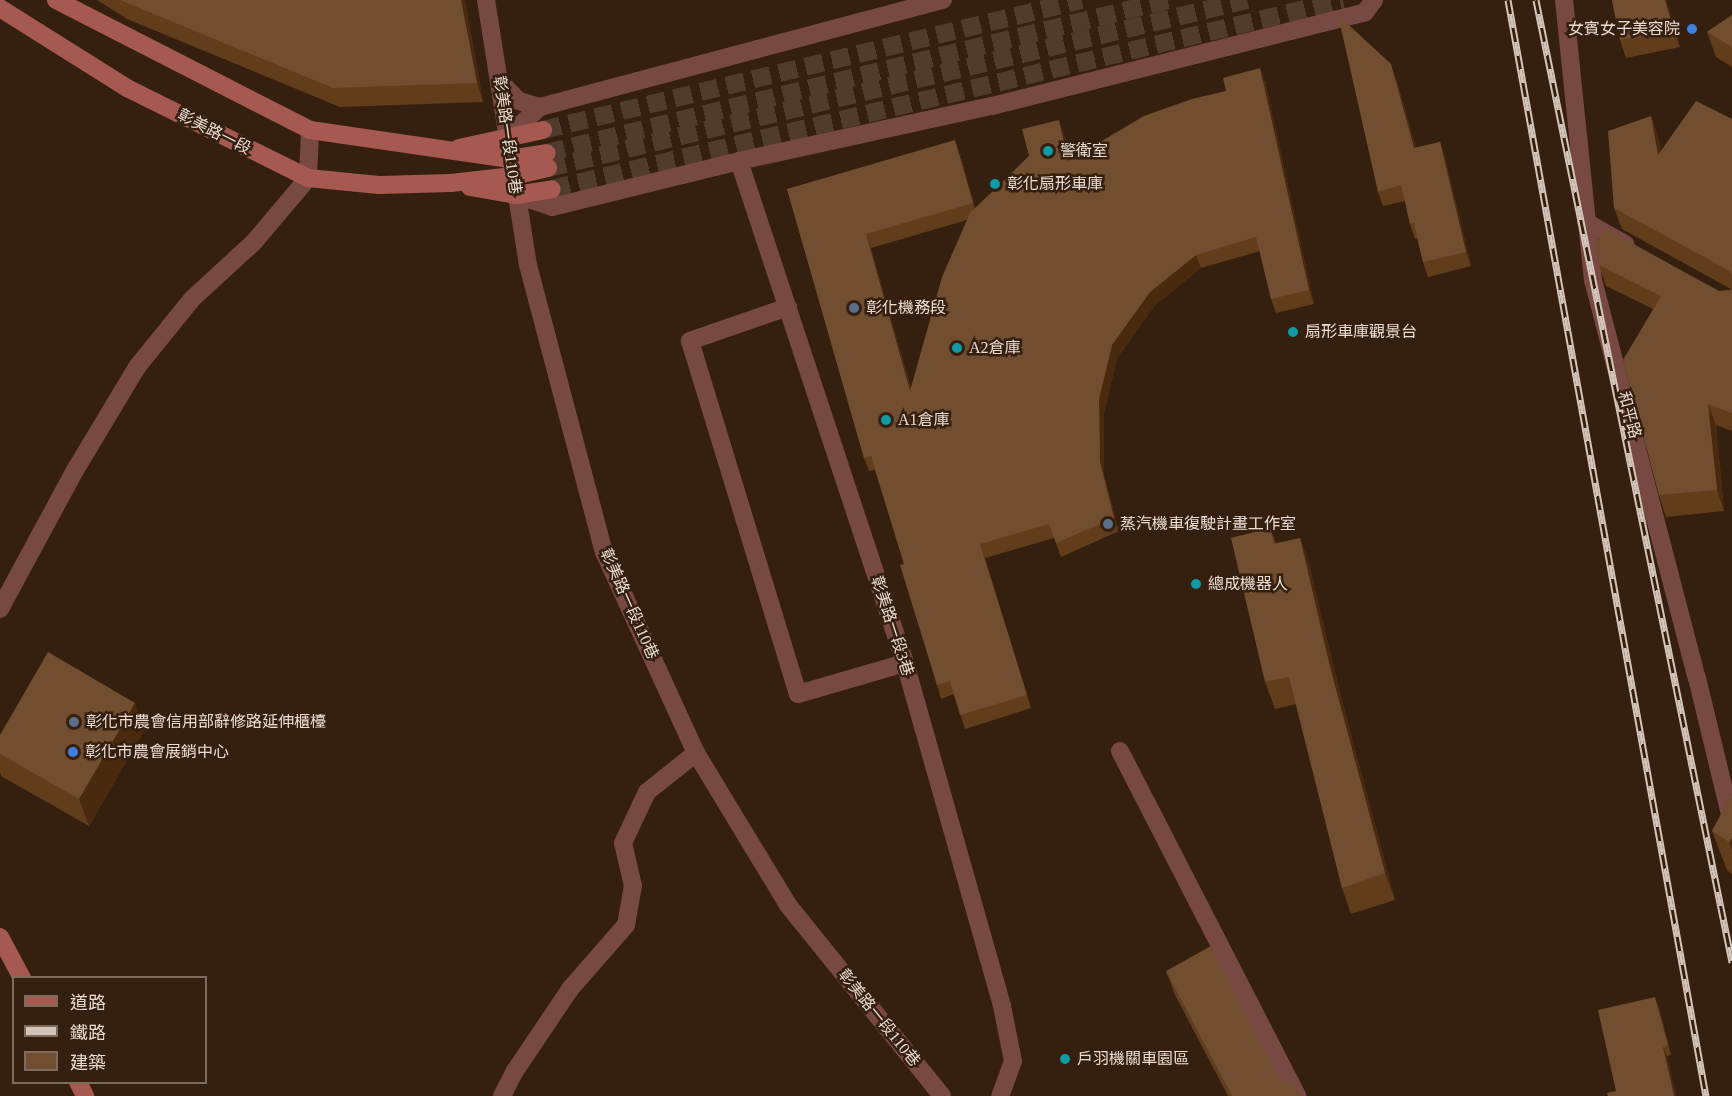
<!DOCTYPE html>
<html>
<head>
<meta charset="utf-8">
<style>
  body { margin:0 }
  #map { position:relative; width:1732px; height:1096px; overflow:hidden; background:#352010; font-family:"Times New Roman","Noto Sans TC",serif }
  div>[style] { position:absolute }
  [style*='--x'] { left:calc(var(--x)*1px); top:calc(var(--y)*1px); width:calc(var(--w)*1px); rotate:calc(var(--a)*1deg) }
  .secondary-tunnel>* { height:18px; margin-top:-9px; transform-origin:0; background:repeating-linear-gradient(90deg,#503c2d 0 18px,transparent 0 27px) }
  .lane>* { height:18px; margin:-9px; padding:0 9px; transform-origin:9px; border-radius:9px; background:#784842 }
  .street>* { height:18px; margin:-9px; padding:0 9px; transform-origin:9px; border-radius:9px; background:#784842 }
  .secondary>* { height:18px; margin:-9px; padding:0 9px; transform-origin:9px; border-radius:9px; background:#a65950 }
  .rail>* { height:7px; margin-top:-3.5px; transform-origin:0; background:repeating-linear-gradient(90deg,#352010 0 14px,#d4c5ba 0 28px); box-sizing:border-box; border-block:2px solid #d4c5ba }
  .wall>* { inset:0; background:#613d1c }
  .shaded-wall>* { inset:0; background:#492a0f }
  .building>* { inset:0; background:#704e2f }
  .dots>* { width:16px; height:16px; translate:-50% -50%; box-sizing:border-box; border:3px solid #352010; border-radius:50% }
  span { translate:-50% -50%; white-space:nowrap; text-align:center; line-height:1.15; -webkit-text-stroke:5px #352010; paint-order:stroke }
  .poi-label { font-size:16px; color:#eadcd2 }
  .right { translate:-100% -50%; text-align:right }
  .left { translate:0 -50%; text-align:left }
  .street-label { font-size:16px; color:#eadcd2 }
  .legend { position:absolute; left:12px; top:976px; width:195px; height:108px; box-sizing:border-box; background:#352010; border:2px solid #7d6b5e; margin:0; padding:8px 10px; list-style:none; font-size:18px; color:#eadcd2 }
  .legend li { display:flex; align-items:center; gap:12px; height:30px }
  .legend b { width:30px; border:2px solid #7d6b5e }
</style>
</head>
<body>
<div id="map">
  <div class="secondary-tunnel">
    <i style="--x:543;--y:130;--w:554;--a:-13.56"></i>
    <i style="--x:547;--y:153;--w:640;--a:-13.84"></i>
    <i style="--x:548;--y:168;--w:719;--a:-13.51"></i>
    <i style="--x:552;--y:189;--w:813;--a:-13.44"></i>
  </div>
  <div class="lane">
    <i style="--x:486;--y:0;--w:268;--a:81"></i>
    <i style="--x:528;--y:265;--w:297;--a:75.2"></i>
    <i style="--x:604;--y:552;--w:221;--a:65.4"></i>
    <i style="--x:696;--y:753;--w:178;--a:58.8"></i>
    <i style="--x:788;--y:905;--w:245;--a:51.1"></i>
    <i style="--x:500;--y:82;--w:27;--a:45"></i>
    <i style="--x:519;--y:101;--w:22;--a:16"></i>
    <i style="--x:508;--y:136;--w:43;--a:-42.2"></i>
    <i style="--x:540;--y:107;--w:417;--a:-14.9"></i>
    <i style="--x:739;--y:161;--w:529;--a:71.7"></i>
    <i style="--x:905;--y:663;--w:356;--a:74.2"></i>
    <i style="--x:1002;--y:1006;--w:56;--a:78.7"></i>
    <i style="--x:1013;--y:1061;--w:37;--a:110"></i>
    <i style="--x:516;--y:195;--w:38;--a:18"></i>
    <i style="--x:552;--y:207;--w:193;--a:-13.8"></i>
    <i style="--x:739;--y:161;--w:259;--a:-12.3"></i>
    <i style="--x:992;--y:106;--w:385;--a:-14.1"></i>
    <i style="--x:1365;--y:12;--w:15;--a:-53"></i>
    <i style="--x:1586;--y:222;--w:45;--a:29.4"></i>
    <i style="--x:788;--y:307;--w:104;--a:160.9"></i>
    <i style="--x:690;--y:341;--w:369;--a:73"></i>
    <i style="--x:798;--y:694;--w:111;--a:-16.2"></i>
    <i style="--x:1120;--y:751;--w:388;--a:62.8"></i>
    <i style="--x:502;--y:1096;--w:28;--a:-63"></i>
    <i style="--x:515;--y:1071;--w:99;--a:-56.1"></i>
    <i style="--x:570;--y:989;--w:85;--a:-48.8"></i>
    <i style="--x:626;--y:925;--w:40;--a:-80"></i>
    <i style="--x:633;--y:886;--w:44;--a:-103.1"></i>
    <i style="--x:623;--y:843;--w:56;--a:-64.8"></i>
    <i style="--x:647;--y:792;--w:63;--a:-38.5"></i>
  </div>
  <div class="street">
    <i style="--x:1564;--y:0;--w:281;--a:84.1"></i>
    <i style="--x:1593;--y:280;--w:411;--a:75.4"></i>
    <i style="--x:1697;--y:678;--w:149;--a:76.4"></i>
    <i style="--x:0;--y:609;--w:156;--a:-61.6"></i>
    <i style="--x:74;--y:472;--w:122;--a:-59"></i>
    <i style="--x:137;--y:367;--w:87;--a:-51"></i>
    <i style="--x:192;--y:299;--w:84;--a:-42.6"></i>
    <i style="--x:254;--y:242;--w:84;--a:-49.8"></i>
    <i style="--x:308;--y:178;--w:48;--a:-87.6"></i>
  </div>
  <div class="secondary">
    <i style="--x:56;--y:0;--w:285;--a:27.1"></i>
    <i style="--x:310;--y:130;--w:202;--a:8.3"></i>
    <i style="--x:510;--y:159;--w:37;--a:-9"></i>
    <i style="--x:0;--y:8;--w:150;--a:32.2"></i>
    <i style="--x:127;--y:88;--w:202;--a:26.4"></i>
    <i style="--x:308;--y:178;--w:71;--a:5.6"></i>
    <i style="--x:379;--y:185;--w:72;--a:-1.6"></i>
    <i style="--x:451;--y:183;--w:62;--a:-6.4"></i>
    <i style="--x:513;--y:176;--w:36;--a:-13"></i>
    <i style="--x:459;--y:148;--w:86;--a:-12.1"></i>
    <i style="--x:470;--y:187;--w:47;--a:9.9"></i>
    <i style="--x:516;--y:195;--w:36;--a:-9"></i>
    <i style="--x:0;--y:937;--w:47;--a:61.8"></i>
    <i style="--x:78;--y:1082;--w:16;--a:63"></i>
  </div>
  <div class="rail">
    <i style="--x:1508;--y:0;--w:1114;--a:79.76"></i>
    <i style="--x:1536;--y:0;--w:982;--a:78.48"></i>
  </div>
  <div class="wall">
    <i style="clip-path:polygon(97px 0,465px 0,483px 102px,340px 107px,127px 19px)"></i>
    <i style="clip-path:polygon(1612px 0,1666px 0,1680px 47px,1626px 58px,1620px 40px)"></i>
    <i style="clip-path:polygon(1732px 15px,1732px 67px,1716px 57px,1707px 32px)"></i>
    <i style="clip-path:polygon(1396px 79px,1416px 148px,1440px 142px,1445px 157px,1471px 266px,1428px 277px,1423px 262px,1417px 238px,1415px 239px,1410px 224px,1405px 201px,1383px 206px,1378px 192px)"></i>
    <i style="clip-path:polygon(evenodd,1265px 81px,1314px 304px,1276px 313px,1271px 299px,1260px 251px,1201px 268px,1155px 305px,1117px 358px,1104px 413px,1104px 475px,1119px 531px,1061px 557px,1054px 538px,985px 558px,1031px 708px,965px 729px,954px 694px,941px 699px,937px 685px,904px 564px,875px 470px,869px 471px,864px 458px,787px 189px,960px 154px,975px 208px,1064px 134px,1070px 160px,1226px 91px,1265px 81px,967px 220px,911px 389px,871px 248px,967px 220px)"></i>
    <i style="clip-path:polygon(1651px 116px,1658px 137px,1661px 151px,1732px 119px,1732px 431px,1716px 425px,1724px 511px,1666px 517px,1659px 495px,1653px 309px,1606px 286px,1599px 265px,1719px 291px,1731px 290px,1731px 289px,1622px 229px,1614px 208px)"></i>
    <i style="clip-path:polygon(1270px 528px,1276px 543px,1300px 538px,1309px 564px,1340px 693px,1395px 900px,1351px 914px,1342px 888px,1296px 704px,1275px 709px,1265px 682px)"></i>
    <i style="clip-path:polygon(145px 729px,89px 826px,1px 776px,0 772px,0 735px)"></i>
    <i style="clip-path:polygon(1732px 794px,1732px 874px,1727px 870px,1712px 831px)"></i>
    <i style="clip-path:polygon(1166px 971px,1278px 1077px,1301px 1096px,1228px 1096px,1175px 995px)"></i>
    <i style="clip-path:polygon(1659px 1007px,1671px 1055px,1667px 1056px,1676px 1096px,1608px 1096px,1616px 1091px)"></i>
  </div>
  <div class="shaded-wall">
    <i style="clip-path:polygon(461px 0,465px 0,483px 102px,477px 83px)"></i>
    <i style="clip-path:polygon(1665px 0,1666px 0,1680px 47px,1673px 29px)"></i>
    <i style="clip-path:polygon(1391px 64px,1396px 79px,1420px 163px,1414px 148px)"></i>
    <i style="clip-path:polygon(1260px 68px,1265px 81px,1314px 304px,1309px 290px)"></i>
    <i style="clip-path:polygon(1651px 116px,1658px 137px,1665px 176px,1658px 155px)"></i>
    <i style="clip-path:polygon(1059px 120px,1064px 134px,1073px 175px,1068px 161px)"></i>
    <i style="clip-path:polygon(955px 140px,960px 154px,978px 217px,973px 203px)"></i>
    <i style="clip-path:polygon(1440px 142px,1445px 157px,1471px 266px,1466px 252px)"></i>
    <i style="clip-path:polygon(866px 234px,871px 248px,915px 405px,910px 391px)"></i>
    <i style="clip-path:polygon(1196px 255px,1201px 268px,1155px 305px,1117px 358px,1104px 413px,1104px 475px,1119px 531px,1114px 518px,1100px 462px,1099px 399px,1112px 345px,1150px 292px)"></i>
    <i style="clip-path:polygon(1708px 404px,1716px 425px,1724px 511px,1717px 490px)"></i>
    <i style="clip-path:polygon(1300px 538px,1309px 564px,1340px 693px,1395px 900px,1385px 873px,1330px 667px)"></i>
    <i style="clip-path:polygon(980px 544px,985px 558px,1031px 708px,1027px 695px)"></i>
    <i style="clip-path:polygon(135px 703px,145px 729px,89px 826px,79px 799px)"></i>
    <i style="clip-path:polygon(1732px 838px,1732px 850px,1729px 842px)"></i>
    <i style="clip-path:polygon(1655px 997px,1659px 1007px,1671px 1055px,1668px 1045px)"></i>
    <i style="clip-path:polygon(1663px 1047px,1667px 1056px,1676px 1096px,1674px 1096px)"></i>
  </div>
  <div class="building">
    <i style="clip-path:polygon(120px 0,461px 0,477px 83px,333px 88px)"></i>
    <i style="clip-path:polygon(1612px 0,1665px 0,1673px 29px,1620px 40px)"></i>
    <i style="clip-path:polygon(1338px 15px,1391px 64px,1414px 148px,1440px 142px,1466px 252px,1423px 262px,1414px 223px,1410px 224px,1401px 185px,1378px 192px)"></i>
    <i style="clip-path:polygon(1732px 15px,1732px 47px,1707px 32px)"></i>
    <i style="clip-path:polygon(1260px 68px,1309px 290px,1271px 299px,1256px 237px,1196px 255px,1150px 292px,1112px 345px,1099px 399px,1100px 462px,1114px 518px,1056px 543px,1049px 524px,980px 544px,1027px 695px,960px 715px,950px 681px,937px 685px,900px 565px,904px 564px,871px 456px,864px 458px,787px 189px,955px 140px,973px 203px,866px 234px,910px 391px,942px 277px,970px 213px,1029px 156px,1022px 129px,1059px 120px,1068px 161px,1144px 116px,1192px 99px,1226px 91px,1223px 78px)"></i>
    <i style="clip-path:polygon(1696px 101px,1732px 119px,1732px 275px,1730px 271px,1614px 208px,1608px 131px,1651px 116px,1658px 155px)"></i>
    <i style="clip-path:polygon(1606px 229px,1719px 291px,1731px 290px,1732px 287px,1732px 413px,1708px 404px,1717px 490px,1659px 495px,1623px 360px,1661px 296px,1599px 265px,1595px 244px)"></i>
    <i style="clip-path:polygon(1270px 528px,1274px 544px,1300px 538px,1330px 667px,1385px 873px,1342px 888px,1289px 677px,1265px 682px,1231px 538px)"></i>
    <i style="clip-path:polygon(48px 652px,135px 703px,79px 799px,0 754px,0 735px)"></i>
    <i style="clip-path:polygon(1732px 794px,1732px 838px,1729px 842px,1712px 831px)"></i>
    <i style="clip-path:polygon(1211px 946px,1278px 1077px,1287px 1083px,1293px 1082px,1301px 1096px,1232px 1096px,1166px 971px)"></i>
    <i style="clip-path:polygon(1655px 997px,1668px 1045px,1663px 1047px,1674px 1096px,1608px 1096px,1607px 1093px,1616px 1091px,1598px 1010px)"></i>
  </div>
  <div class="dots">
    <i style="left:1692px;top:29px;background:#3f7fe0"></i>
    <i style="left:1048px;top:151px;background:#0f9aa8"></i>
    <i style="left:995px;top:184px;background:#0f9aa8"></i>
    <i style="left:854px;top:308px;background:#5c6f8a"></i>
    <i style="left:1293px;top:332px;background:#0f9aa8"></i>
    <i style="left:957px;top:348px;background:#0f9aa8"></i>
    <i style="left:886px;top:420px;background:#0f9aa8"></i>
    <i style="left:1108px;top:524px;background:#5c6f8a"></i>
    <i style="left:1196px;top:584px;background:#0f9aa8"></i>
    <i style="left:74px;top:722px;background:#5c6f8a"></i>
    <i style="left:73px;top:752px;background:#3f7fe0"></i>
    <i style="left:1065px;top:1059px;background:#0f9aa8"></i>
  </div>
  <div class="poi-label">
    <span class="right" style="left:1680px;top:29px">女賓女子美容院</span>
    <span class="left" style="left:1060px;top:151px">警衛室</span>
    <span class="left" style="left:1007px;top:184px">彰化扇形車庫</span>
    <span class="left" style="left:866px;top:308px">彰化機務段</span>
    <span class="left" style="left:1305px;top:332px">扇形車庫觀景台</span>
    <span class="left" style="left:969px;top:348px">A2倉庫</span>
    <span class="left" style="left:898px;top:420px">A1倉庫</span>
    <span class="left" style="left:1120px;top:524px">蒸汽機車復駛計畫工作室</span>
    <span class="left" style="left:1208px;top:584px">總成機器人</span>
    <span class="left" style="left:86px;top:722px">彰化市農會信用部辭修路延伸櫃檯</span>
    <span class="left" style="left:85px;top:752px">彰化市農會展銷中心</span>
    <span class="left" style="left:1077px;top:1059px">戶羽機關車園區</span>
  </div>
  <div class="street-label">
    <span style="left:214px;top:132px;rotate:27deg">彰美路一段</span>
    <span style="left:507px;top:135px;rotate:82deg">彰美路一段110巷</span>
    <span style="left:1629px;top:415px;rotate:75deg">和平路</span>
    <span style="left:629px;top:604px;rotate:66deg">彰美路一段110巷</span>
    <span style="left:892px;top:626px;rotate:72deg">彰美路一段3巷</span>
    <span style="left:879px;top:1018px;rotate:51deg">彰美路一段110巷</span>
  </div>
  <ul class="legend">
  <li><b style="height:8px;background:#a65950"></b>道路</li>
  <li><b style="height:8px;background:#d4c5ba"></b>鐵路</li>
  <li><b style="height:16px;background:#704e2f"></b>建築</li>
  </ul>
</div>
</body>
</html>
